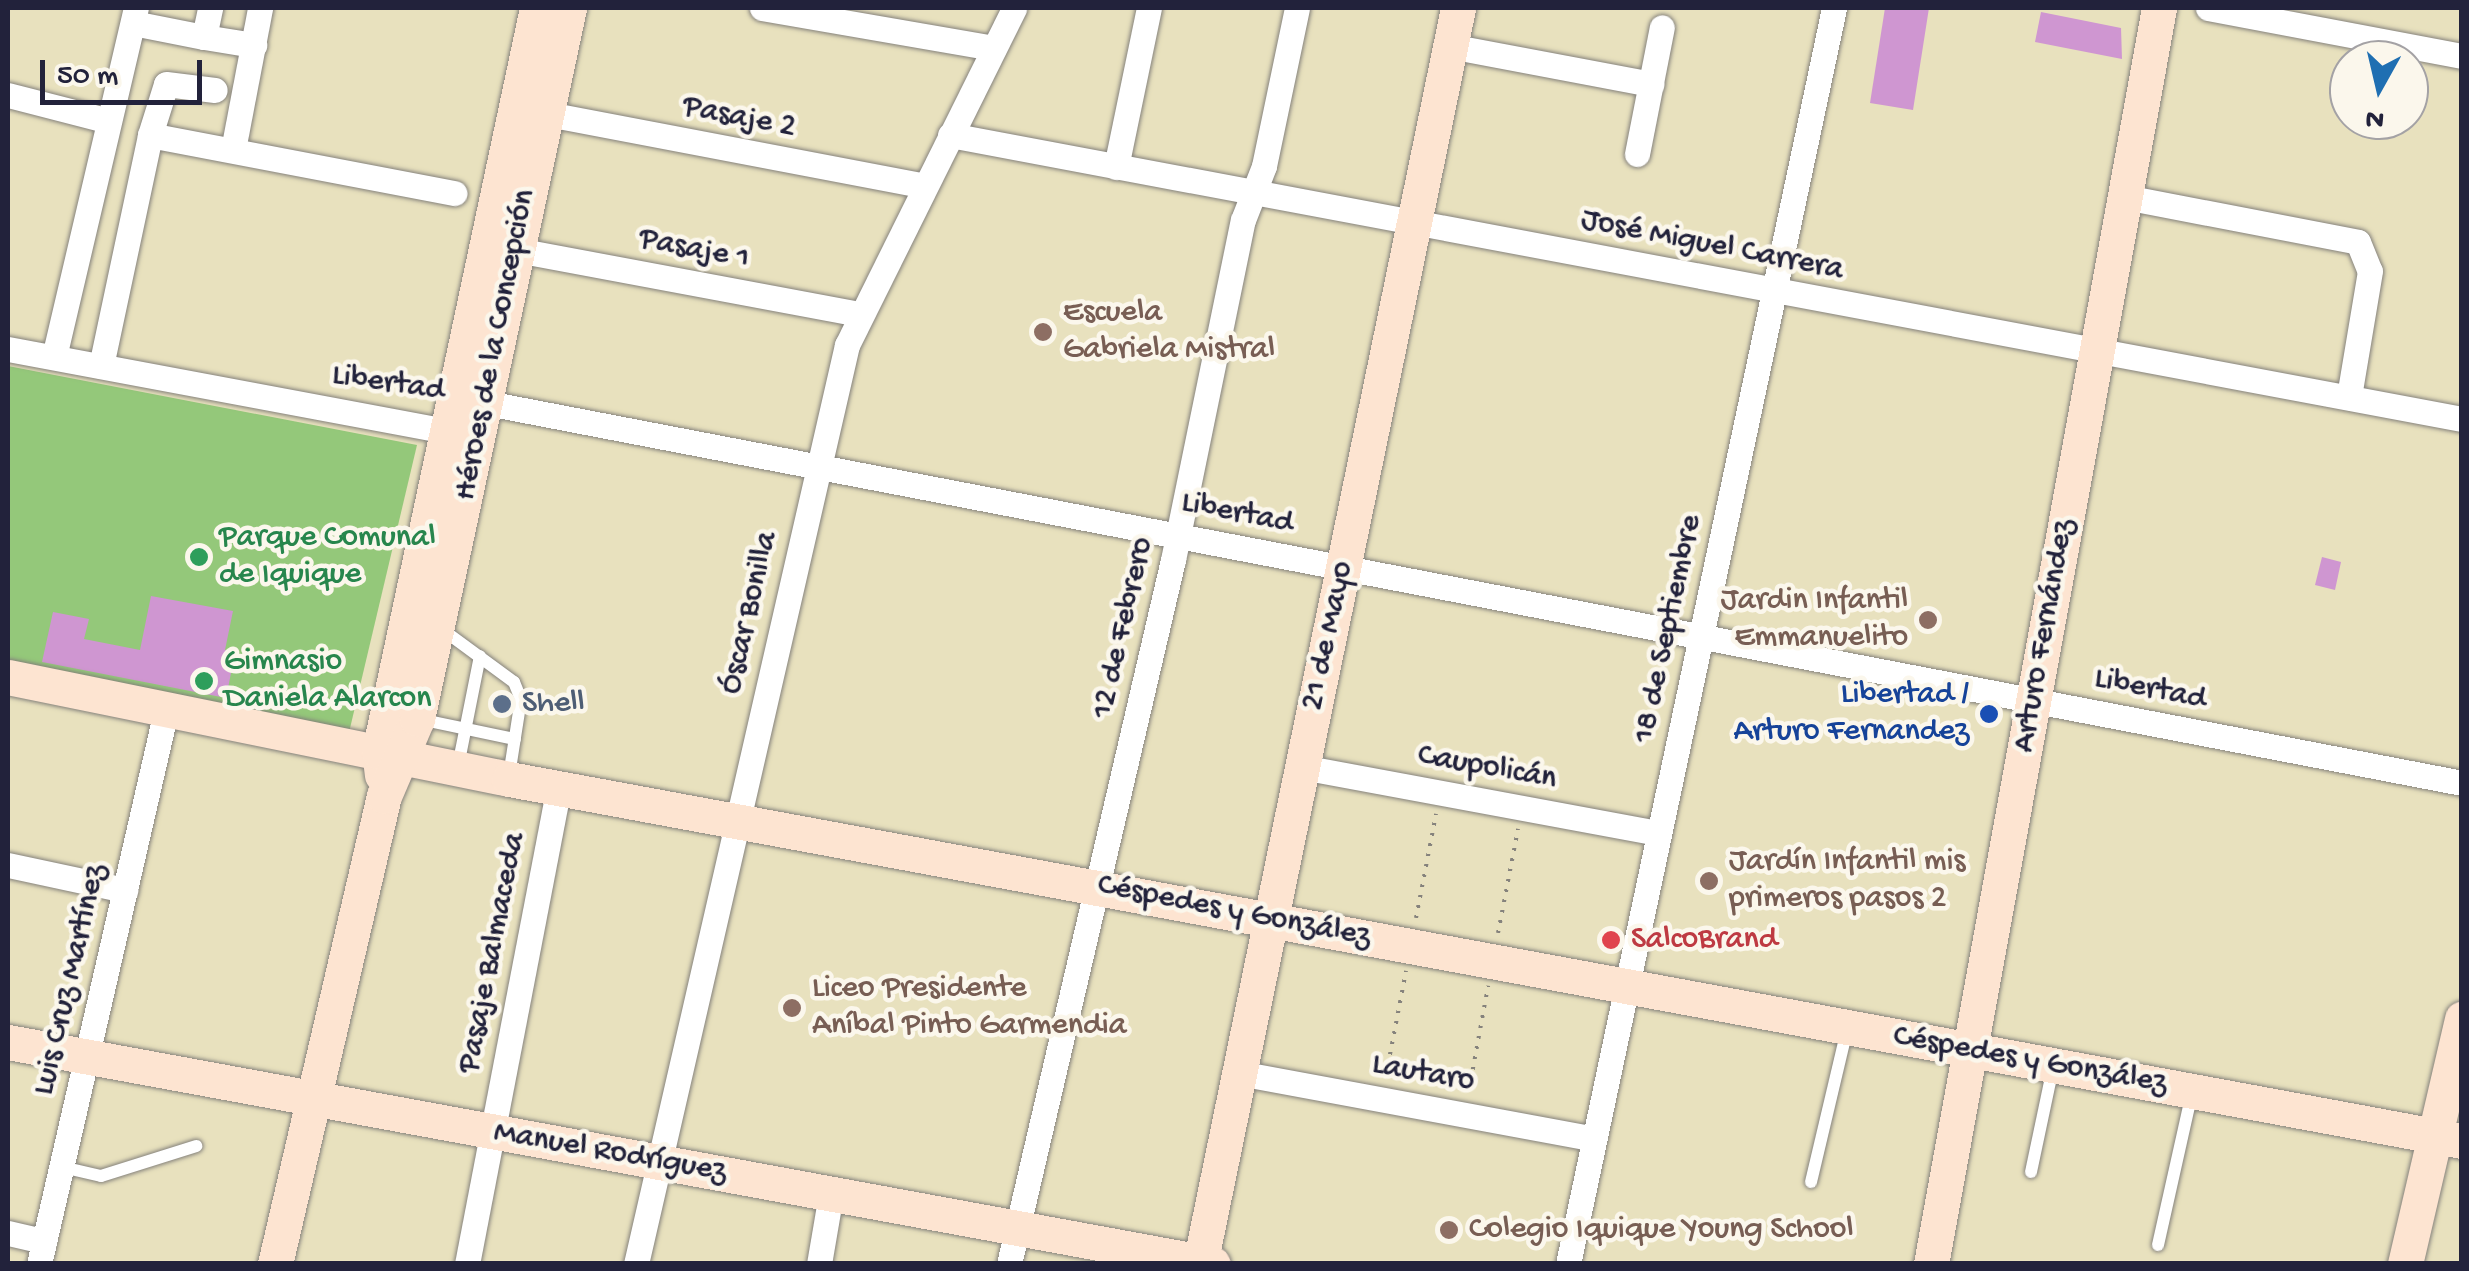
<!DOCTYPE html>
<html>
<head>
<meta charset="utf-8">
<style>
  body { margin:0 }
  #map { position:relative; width:2469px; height:1271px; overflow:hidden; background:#e8e1be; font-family:"Gochi Hand",sans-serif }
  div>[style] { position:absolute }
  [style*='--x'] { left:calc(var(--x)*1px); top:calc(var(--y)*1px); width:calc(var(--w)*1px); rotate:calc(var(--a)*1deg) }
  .green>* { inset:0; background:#94c87a }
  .building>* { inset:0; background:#cf96d1 }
  .path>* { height:4px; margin-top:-2px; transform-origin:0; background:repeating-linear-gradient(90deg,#85827c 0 2.5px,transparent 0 10.5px) }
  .roads { filter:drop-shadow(0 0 2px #85827c) drop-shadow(0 0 2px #85827c) }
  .lane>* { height:12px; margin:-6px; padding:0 6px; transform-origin:6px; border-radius:6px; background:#fff }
  .street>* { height:25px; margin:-12.5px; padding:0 12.5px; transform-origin:12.5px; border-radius:12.5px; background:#fff }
  .secondary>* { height:35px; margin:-17.5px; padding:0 17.5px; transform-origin:17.5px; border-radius:17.5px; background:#fde4d1 }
  .dots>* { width:28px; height:28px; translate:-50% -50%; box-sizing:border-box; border:5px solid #fbf7ec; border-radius:50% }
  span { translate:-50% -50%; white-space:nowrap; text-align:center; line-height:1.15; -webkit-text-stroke:9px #fbf7ec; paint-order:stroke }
  .street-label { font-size:32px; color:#22223b }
  .education-label { font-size:32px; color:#785e54 }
  .left { translate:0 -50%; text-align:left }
  .right { translate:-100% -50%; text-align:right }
  .leisure-label { font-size:32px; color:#27864d }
  .transit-label { font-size:32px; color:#164399 }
  .service-label { font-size:32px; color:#4e5e75 }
  .health-label { font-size:32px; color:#be3a42 }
  .frame { position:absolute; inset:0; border:10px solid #22223b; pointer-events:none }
  .north { position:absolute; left:2329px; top:40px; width:100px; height:100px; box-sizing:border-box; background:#fbf7ec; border:2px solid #a4a2a5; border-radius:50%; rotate:188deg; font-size:28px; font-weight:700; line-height:40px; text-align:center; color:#22223b }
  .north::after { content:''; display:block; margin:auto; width:35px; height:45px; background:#1f6fb2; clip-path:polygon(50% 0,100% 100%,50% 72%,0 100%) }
  .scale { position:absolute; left:40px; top:60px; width:162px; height:45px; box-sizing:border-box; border:5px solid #22223b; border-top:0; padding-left:12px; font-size:30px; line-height:35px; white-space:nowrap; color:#22223b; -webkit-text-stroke:8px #fbf7ec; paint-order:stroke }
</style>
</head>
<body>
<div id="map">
  <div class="green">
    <i style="clip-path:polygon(8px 366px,417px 445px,347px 741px,8px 668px)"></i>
  </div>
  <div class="building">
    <i style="clip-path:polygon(1885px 8px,1929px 8px,1913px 110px,1870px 103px)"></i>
    <i style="clip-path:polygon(2041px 12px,2121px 28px,2122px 59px,2035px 42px)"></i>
    <i style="clip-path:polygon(2322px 557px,2341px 562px,2335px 590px,2315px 585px)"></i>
    <i style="clip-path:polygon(151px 596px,233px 611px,225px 650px,235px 653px,226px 698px,42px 662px,53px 612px,89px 619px,84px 639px,140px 650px)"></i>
  </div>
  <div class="path">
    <i style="--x:1416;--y:918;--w:106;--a:-79.1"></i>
    <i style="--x:1498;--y:933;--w:106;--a:-79.1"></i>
    <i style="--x:1386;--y:1075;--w:106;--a:-79.1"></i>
    <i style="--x:1469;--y:1090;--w:106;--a:-79.6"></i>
  </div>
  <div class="roads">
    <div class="lane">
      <i style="--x:439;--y:627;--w:93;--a:36.3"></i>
      <i style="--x:514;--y:682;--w:18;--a:68"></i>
      <i style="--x:521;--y:699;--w:78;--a:98.9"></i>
      <i style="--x:419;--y:719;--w:98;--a:11.8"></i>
      <i style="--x:458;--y:766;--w:112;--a:-78.7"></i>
      <i style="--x:62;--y:1167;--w:40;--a:13"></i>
      <i style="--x:101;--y:1176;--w:100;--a:-17.5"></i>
      <i style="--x:2031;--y:1172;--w:106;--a:-78.1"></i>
      <i style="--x:1811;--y:1182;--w:156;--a:-76.7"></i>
      <i style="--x:2158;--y:1245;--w:156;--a:-77.4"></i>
    </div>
    <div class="street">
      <i style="--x:762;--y:8;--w:235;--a:9.8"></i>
      <i style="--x:2208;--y:8;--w:258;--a:10.7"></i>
      <i style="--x:133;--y:23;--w:72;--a:11.2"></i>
      <i style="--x:204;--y:37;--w:30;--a:-78"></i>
      <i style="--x:204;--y:37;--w:51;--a:9.1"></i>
      <i style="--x:1450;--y:46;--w:205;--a:10.7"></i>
      <i style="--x:8;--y:95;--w:104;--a:14.4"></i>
      <i style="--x:543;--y:113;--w:388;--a:10.8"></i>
      <i style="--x:150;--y:135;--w:53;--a:-72.6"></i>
      <i style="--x:166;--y:84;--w:49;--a:7"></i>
      <i style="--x:950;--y:135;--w:1538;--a:10.64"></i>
      <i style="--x:233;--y:150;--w:145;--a:-79.2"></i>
      <i style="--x:1637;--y:154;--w:129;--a:-78.9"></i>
      <i style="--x:1116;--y:167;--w:162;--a:-78.3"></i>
      <i style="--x:2125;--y:197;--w:237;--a:10.9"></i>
      <i style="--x:2358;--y:242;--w:31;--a:68"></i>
      <i style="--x:2370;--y:271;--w:128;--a:99.5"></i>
      <i style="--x:517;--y:250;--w:348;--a:10.6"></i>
      <i style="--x:8;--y:349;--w:446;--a:10.6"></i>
      <i style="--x:446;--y:431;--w:50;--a:-34.3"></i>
      <i style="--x:487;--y:403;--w:2011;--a:10.89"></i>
      <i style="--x:54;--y:357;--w:359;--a:-76.8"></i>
      <i style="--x:101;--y:366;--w:236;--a:-78"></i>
      <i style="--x:150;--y:135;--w:310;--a:10.8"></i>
      <i style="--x:1302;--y:767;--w:363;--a:10.5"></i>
      <i style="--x:8;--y:865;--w:120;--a:12.1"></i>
      <i style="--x:1239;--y:1073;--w:361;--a:10.5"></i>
      <i style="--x:8;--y:1233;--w:37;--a:13"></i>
      <i style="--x:39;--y:1264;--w:567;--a:-77.07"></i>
      <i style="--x:467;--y:1264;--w:485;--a:-79.1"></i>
      <i style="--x:636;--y:1264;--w:943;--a:-77.07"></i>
      <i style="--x:847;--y:345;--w:376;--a:-63.6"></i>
      <i style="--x:819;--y:1264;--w:71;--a:-80.3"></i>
      <i style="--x:1009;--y:1264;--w:723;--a:-76.89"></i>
      <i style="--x:1173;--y:560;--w:347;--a:-78.4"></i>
      <i style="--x:1243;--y:220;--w:58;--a:-68.7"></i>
      <i style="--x:1264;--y:166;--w:161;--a:-78.2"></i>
      <i style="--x:1568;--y:1264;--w:1284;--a:-78.04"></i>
    </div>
    <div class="secondary">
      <i style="--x:8;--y:677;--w:511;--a:11.51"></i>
      <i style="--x:509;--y:779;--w:1986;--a:10.5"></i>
      <i style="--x:382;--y:775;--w:23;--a:-97"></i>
      <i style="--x:379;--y:752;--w:761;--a:-78.01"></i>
      <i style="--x:8;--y:1042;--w:1225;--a:10.44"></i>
      <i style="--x:275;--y:1264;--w:481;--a:-76.9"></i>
      <i style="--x:384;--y:796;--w:84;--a:-66.8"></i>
      <i style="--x:417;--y:719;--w:727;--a:-77.93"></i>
      <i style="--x:1200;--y:1264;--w:1282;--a:-78.39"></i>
      <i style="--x:1931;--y:1264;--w:1277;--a:-79.71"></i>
      <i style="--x:2405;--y:1264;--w:252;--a:-76.9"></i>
    </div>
  </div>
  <div class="dots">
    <i style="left:1043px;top:332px;background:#8d6e63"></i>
    <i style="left:199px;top:557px;background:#2e9e5b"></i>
    <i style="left:1928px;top:620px;background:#8d6e63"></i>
    <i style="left:204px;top:681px;background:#2e9e5b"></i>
    <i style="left:502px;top:704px;background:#5c6f8a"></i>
    <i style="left:1989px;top:714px;background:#1a4fb4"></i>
    <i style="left:1709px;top:881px;background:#8d6e63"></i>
    <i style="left:1611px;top:940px;background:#e0444e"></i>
    <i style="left:792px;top:1008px;background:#8d6e63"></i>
    <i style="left:1449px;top:1230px;background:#8d6e63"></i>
  </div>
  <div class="street-label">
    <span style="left:739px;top:118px;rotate:11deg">Pasaje 2</span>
    <span style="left:1712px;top:246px;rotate:11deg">José Miguel Carrera</span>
    <span style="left:694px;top:250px;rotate:11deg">Pasaje 1</span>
    <span style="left:496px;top:345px;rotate:-79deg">Héroes de la Concepción</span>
    <span style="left:388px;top:384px;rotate:8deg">Libertad</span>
    <span style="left:1237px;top:514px;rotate:11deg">Libertad</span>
    <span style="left:750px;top:613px;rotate:-77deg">Óscar Bonilla</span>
    <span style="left:1124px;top:628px;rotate:-77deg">12 de Febrero</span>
    <span style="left:1669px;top:629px;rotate:-78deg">18 de Septiembre</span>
    <span style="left:1329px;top:636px;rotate:-78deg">21 de Mayo</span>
    <span style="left:2045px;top:636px;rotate:-80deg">Arturo Fernández</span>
    <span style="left:2150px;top:690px;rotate:11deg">Libertad</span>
    <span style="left:1487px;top:768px;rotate:10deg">Caupolicán</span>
    <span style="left:1234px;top:912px;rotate:11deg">Céspedes y González</span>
    <span style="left:493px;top:953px;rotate:-79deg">Pasaje Balmaceda</span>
    <span style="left:71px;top:980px;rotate:-77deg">Luis Cruz Martínez</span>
    <span style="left:2030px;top:1061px;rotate:10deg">Céspedes y González</span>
    <span style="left:1423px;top:1074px;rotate:10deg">Lautaro</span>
    <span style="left:610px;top:1153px;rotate:10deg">Manuel Rodríguez</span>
  </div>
  <div class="education-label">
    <span class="left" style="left:1063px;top:332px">Escuela<br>Gabriela Mistral</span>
    <span class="right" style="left:1908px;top:620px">Jardin Infantil<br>Emmanuelito</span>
    <span class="left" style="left:1729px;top:881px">Jardín Infantil mis<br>primeros pasos 2</span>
    <span class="left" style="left:812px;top:1008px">Liceo Presidente<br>Aníbal Pinto Garmendia</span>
    <span class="left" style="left:1469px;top:1230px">Colegio Iquique Young School</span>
  </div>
  <div class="leisure-label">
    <span class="left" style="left:219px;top:557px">Parque Comunal<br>de Iquique</span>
    <span class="left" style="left:224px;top:681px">Gimnasio<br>Daniela Alarcon</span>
  </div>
  <div class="transit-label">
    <span class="right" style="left:1969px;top:714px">Libertad /<br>Arturo Fernandez</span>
  </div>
  <div class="service-label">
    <span class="left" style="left:522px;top:704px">Shell</span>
  </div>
  <div class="health-label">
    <span class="left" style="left:1631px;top:940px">SalcoBrand</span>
  </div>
  <div class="frame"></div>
  <div class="north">N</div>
  <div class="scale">50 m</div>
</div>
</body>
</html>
